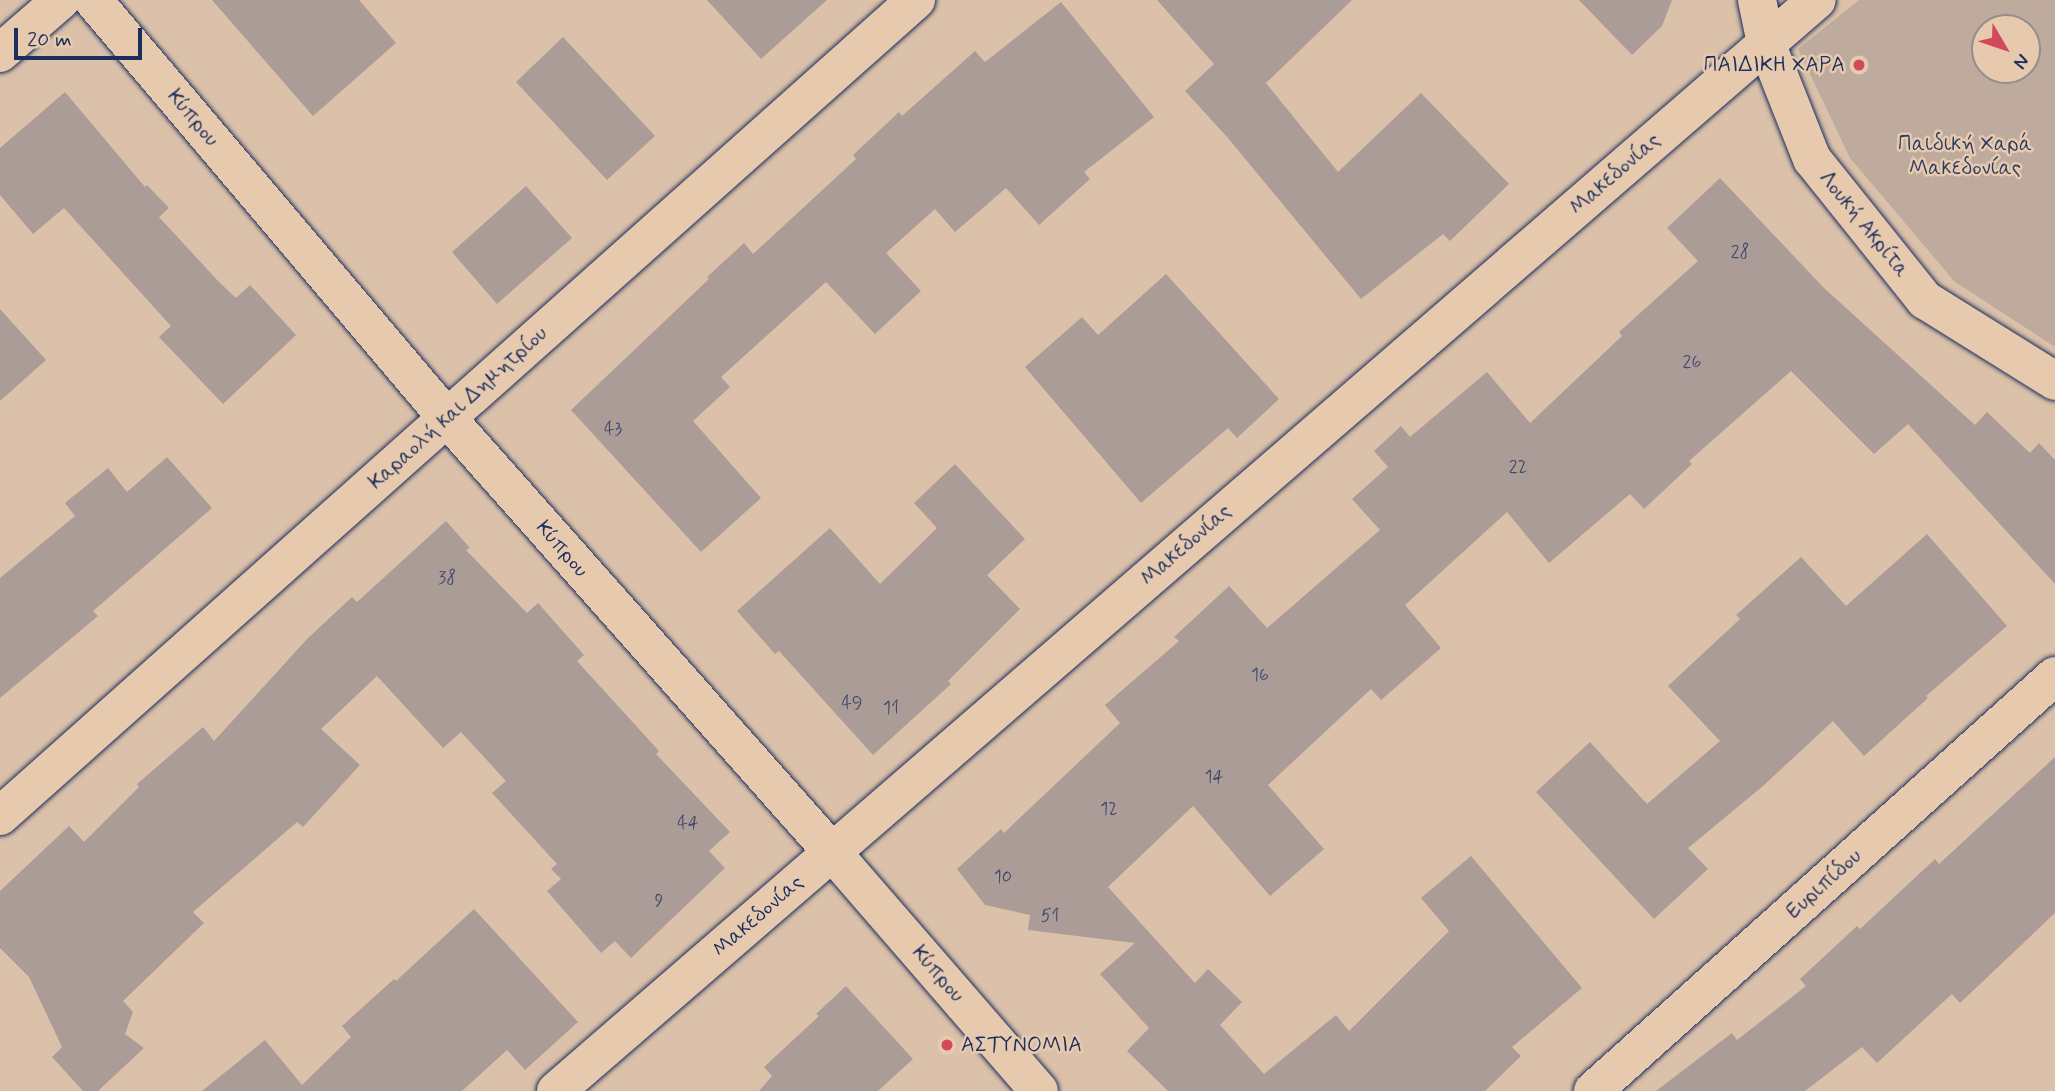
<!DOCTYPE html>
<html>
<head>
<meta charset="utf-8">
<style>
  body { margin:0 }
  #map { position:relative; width:2055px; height:1091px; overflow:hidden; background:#dbc1a9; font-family:Mynerve,sans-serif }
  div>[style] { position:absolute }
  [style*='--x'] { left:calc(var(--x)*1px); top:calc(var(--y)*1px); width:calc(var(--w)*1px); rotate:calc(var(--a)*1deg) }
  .green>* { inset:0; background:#bfab9e }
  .building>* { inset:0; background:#ab9c97 }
  .roads { filter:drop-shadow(0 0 2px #1b2f5e) drop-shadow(0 0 2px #1b2f5e) }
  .minor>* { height:38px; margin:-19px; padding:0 19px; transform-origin:19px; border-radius:19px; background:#e7caae }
  .dots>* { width:19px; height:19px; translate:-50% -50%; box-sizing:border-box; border:4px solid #e7caae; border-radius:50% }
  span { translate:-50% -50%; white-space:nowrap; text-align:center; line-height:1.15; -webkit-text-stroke:5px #e7caae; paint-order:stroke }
  .number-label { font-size:18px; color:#3f4a6c }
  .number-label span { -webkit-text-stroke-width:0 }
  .poi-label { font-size:21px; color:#1b2f5e }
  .right { translate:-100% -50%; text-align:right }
  .left { translate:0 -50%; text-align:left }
  .street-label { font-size:21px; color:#1b2f5e }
  .park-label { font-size:21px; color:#2b3b64 }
  .north { position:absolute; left:1971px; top:14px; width:70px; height:70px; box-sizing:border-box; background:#e7caae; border:2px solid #958c8e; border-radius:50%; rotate:129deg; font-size:19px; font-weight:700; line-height:28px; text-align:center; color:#1b2f5e }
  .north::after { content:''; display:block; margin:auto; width:24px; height:32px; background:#d1495b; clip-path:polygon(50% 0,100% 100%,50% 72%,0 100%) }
  .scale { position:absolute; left:14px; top:28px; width:128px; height:32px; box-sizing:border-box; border:4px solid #1b2f5e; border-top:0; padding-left:9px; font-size:21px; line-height:24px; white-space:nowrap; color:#1b2f5e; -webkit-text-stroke:5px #e7caae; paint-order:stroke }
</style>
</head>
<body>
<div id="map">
  <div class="green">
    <i style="clip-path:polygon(evenodd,1859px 0,2055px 0,2055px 347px,1955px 282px,1850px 158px,1798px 49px,1859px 0,1985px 28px,2027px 28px,2027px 70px,1985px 70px,1985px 28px)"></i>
  </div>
  <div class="building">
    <i style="clip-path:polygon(212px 0,359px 0,396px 43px,313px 116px)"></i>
    <i style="clip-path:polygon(707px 0,827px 0,761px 59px)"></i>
    <i style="clip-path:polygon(1157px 0,1352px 0,1266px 83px,1338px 172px,1421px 93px,1509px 184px,1450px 241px,1443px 234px,1361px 299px,1228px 138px,1185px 91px,1214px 64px)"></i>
    <i style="clip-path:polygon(1579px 0,1672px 0,1662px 26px,1632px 55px)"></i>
    <i style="clip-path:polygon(1061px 2px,1154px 117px,1084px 172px,1090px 179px,1039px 225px,1006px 188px,955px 232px,935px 209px,886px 253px,921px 291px,875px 334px,826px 282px,721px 377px,730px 387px,693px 421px,761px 498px,701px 552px,571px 410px,709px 279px,707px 277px,744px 243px,753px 254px,856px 159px,853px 155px,899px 112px,902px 116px,975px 51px,985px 62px)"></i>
    <i style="clip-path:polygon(563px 37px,655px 136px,607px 180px,516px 82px)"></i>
    <i style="clip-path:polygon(65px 92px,145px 187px,147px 185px,169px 208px,159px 217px,218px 281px,236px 298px,250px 285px,296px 335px,223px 404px,159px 337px,171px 326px,64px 208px,33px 234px,0 195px,0 148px)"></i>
    <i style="clip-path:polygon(1720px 178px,1824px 288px,1975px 425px,1987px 412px,2030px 453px,2039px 443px,2055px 460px,2055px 584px,1908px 424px,1874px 454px,1791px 371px,1689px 461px,1692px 464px,1644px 509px,1630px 494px,1549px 563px,1507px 512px,1405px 605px,1441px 648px,1381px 700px,1371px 689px,1268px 785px,1324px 849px,1270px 896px,1193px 806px,1108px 887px,1195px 983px,1208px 969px,1242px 1002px,1220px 1025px,1264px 1074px,1336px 1015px,1349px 1031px,1449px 931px,1421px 898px,1471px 856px,1582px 988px,1512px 1047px,1521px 1056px,1485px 1091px,1168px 1091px,1127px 1051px,1149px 1028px,1100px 974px,1135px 943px,1028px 930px,1030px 915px,985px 905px,957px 869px,1001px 829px,1004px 833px,1120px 723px,1105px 705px,1179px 641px,1174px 637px,1229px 586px,1267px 628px,1380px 530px,1352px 499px,1388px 467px,1374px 451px,1401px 426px,1410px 437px,1487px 372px,1530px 423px,1622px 336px,1619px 332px,1698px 261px,1667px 228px)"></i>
    <i style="clip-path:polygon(526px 186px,572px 238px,497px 304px,452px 252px)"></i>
    <i style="clip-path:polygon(1166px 274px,1279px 399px,1237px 438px,1228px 428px,1141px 503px,1025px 367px,1082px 317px,1098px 335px)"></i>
    <i style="clip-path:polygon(0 309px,46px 360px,0 401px)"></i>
    <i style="clip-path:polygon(167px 457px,212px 508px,93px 611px,98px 616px,0 698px,0 578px,75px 516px,65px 503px,108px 468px,127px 492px)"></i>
    <i style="clip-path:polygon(955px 464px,1025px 539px,987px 575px,1020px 609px,948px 681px,951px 684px,873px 755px,779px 651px,775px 654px,737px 611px,830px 528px,880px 584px,937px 528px,914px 503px)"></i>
    <i style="clip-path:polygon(446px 521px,470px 548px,466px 550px,527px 613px,538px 603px,584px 655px,577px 661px,659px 751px,656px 754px,730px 832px,709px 851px,725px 868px,631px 958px,615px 941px,601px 953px,547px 891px,561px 879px,551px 869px,557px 864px,492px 793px,506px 781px,461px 732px,443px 748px,377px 676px,321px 729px,360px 765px,303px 827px,297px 822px,193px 912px,204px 923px,123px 1001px,133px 1012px,125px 1034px,144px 1048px,98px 1091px,83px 1091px,52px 1057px,62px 1047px,29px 977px,0 948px,0 891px,69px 826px,84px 842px,139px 787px,137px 784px,203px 727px,214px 741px,307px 639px,352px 597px,357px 602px)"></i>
    <i style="clip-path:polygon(1927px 534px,2007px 626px,1926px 696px,1928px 698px,1864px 756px,1833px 721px,1763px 786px,1688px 848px,1708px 869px,1654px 919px,1536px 792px,1590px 742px,1647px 804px,1720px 741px,1668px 686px,1740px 619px,1736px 615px,1801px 557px,1846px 606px)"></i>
    <i style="clip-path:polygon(2055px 757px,2055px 913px,1960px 1003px,1952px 994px,1877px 1063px,1862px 1047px,1805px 1091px,1656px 1091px,1732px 1033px,1737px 1040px,1806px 986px,1800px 979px,1857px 926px,1860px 929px,1935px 859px,1939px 864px)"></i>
    <i style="clip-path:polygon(474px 909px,578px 1022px,525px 1070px,507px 1050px,462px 1091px,202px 1091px,265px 1040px,302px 1085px,351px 1037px,342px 1026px,394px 979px,396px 981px)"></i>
    <i style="clip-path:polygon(846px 986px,913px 1059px,878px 1091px,759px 1091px,772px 1076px,764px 1067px,819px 1016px,816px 1014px)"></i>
  </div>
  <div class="roads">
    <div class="minor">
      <i style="--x:93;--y:0;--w:548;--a:49.74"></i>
      <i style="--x:447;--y:418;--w:580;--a:48.42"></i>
      <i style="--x:832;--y:852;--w:316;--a:49.1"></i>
      <i style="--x:1757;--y:0;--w:44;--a:78.2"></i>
      <i style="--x:1766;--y:43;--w:125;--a:68.4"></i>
      <i style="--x:1812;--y:159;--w:181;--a:51.3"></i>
      <i style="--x:1925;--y:300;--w:153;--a:31.9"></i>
      <i style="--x:0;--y:53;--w:81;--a:-41"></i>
      <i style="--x:0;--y:816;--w:1227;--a:-41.7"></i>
      <i style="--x:556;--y:1091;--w:1667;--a:-40.87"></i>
      <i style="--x:1593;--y:1091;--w:621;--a:-41.93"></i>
    </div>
  </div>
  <div class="dots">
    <i style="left:1859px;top:65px;background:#d1495b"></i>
    <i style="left:947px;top:1045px;background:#d1495b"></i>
  </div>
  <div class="number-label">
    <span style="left:1740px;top:252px">28</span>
    <span style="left:1692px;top:362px">26</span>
    <span style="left:613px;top:429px">43</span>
    <span style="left:1518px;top:467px">22</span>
    <span style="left:447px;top:578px">38</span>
    <span style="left:1260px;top:675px">16</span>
    <span style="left:852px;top:703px">49</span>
    <span style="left:891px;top:708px">11</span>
    <span style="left:1214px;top:777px">14</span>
    <span style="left:1109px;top:809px">12</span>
    <span style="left:688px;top:823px">44</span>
    <span style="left:1003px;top:877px">10</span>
    <span style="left:659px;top:901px">9</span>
    <span style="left:1050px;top:916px">51</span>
  </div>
  <div class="poi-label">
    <span class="right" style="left:1845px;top:65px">ΠΑΙΔΙΚΗ ΧΑΡΑ</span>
    <span class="left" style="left:961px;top:1045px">ΑΣΤΥΝΟΜΙΑ</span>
  </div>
  <div class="street-label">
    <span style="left:193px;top:118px;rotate:50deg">Κύπρου</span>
    <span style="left:1615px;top:174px;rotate:-41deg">Μακεδονίας</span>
    <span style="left:1864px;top:224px;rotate:51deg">Λουκή Ακρίτα</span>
    <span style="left:458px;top:408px;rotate:-42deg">Καραολή και Δημητρίου</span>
    <span style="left:1186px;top:545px;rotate:-41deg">Μακεδονίας</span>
    <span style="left:562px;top:549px;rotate:49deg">Κύπρου</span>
    <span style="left:1824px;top:884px;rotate:-42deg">Ευριπίδου</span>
    <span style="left:758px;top:916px;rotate:-41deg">Μακεδονίας</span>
    <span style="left:938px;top:974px;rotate:49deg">Κύπρου</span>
  </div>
  <div class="park-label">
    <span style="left:1965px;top:156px">Παιδική Χαρά<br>Μακεδονίας</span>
  </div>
  <div class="north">N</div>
  <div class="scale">20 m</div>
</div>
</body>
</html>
